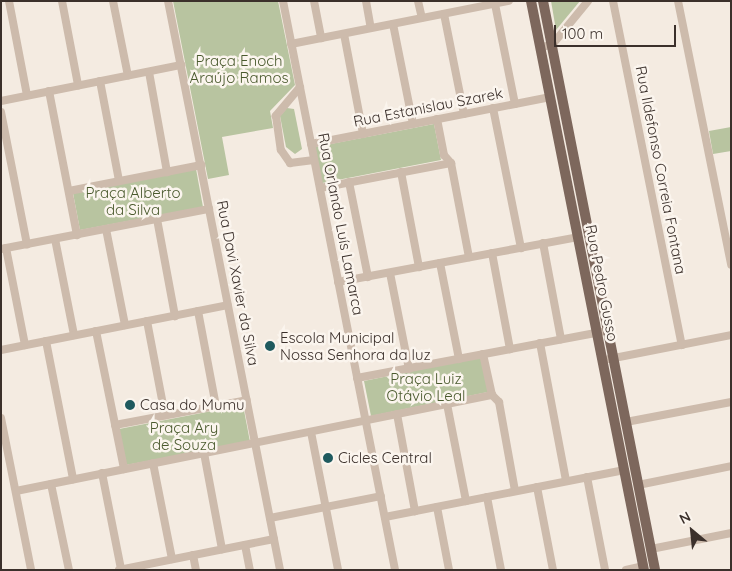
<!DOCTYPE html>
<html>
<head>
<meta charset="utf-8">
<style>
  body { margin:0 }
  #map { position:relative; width:732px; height:571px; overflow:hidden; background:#f4ebe1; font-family:Quicksand,sans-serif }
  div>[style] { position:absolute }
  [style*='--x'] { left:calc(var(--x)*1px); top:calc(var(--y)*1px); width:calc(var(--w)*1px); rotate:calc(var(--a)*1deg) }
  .green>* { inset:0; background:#b8c4a0 }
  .minor>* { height:8px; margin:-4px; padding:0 4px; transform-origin:4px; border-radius:4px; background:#cdbbac }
  .major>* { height:10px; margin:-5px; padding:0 5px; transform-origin:5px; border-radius:5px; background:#7d675c }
  .dots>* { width:14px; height:14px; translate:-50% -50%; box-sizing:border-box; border:2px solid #fbf5ee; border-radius:50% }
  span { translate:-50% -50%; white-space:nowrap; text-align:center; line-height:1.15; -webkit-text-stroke:5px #fbf5ee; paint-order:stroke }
  .park-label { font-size:15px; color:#4a5a2e }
  .street-label { font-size:15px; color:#3b302b }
  .poi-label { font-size:15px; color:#3b302b }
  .left { translate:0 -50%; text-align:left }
  .frame { position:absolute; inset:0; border:2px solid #3b302b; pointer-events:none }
  .north { position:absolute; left:667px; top:506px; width:50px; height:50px; -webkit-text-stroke:4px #fbf5ee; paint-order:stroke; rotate:332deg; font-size:14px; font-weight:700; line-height:20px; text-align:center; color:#3b302b }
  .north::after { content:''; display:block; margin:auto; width:18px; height:22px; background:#3b302b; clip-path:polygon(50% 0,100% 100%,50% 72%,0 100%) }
  .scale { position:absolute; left:554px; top:25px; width:122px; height:22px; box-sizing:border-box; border:2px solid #3b302b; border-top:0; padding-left:6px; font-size:15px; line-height:18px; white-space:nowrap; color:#3b302b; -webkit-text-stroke:4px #fbf5ee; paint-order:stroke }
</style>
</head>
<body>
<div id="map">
  <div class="green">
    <i style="clip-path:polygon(173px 1px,278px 1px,295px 85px,270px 111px,273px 128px,222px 137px,229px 175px,208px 179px)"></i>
    <i style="clip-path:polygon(551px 1px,580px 1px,556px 30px)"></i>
    <i style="clip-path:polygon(287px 108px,294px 109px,302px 149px,295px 154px,286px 147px,280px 116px)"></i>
    <i style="clip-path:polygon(434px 124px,441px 160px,322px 183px,315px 147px)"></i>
    <i style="clip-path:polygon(731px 127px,731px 151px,713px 154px,709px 131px)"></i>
    <i style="clip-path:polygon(196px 169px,203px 207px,80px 230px,73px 193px)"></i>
    <i style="clip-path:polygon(481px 357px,488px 392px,371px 416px,364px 381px)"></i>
    <i style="clip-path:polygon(243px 405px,250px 442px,126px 465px,119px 429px)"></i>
  </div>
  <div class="minor">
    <i style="--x:9;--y:1;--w:96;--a:79.2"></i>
    <i style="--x:62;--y:1;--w:86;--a:79.2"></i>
    <i style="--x:113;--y:1;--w:76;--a:78.7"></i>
    <i style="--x:168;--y:1;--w:580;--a:78.86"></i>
    <i style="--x:283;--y:1;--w:580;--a:78.86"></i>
    <i style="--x:314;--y:1;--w:38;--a:79"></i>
    <i style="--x:366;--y:1;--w:27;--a:80"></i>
    <i style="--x:418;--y:1;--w:17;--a:77"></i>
    <i style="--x:613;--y:1;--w:351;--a:78.7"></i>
    <i style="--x:678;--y:1;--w:269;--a:78.6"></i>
    <i style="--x:495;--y:4;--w:102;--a:78.7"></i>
    <i style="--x:444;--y:14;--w:102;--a:78.7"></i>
    <i style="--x:393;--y:24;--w:102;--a:78.7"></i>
    <i style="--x:344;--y:34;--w:102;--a:79.2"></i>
    <i style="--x:291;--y:44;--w:222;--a:-11.2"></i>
    <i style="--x:540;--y:47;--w:12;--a:-9"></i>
    <i style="--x:552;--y:45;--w:57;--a:-50.7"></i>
    <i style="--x:149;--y:72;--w:102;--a:79.8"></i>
    <i style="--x:100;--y:81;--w:102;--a:79.2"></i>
    <i style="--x:300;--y:87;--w:38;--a:130"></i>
    <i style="--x:276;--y:116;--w:34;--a:82"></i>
    <i style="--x:281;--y:150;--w:16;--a:55"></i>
    <i style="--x:290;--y:163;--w:24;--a:-7"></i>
    <i style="--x:49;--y:91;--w:147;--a:79"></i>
    <i style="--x:1;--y:101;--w:184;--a:-11.3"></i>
    <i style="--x:493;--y:108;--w:143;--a:78.7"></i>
    <i style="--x:1;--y:112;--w:135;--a:78.9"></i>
    <i style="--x:437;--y:119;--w:37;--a:79"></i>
    <i style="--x:444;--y:155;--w:11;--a:49"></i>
    <i style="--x:451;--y:163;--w:96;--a:79.2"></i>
    <i style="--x:311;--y:144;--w:244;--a:-11.1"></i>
    <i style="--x:401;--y:172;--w:97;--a:79.3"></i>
    <i style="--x:349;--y:182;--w:97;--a:78.7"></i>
    <i style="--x:320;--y:188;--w:133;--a:-10.8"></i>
    <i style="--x:69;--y:191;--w:135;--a:-11.1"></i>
    <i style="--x:157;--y:219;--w:99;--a:79.5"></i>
    <i style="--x:106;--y:229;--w:98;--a:78.8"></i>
    <i style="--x:55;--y:239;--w:98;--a:78.8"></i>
    <i style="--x:543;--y:243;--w:98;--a:79.4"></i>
    <i style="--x:6;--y:248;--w:99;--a:78.9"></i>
    <i style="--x:1;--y:249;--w:212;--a:-10.9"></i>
    <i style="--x:492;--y:253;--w:98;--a:79.4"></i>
    <i style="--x:440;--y:263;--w:98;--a:78.8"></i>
    <i style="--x:390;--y:273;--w:98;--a:78.8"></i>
    <i style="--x:338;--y:282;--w:244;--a:-10.6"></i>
    <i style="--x:198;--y:311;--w:97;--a:79.3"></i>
    <i style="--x:147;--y:321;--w:96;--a:79.2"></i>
    <i style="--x:96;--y:331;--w:141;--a:78.5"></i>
    <i style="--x:46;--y:341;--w:141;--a:78.9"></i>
    <i style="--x:540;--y:343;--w:140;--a:79.3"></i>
    <i style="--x:1;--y:350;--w:231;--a:-11.2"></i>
    <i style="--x:483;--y:354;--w:42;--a:77.6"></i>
    <i style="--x:492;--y:395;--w:10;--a:45"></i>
    <i style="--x:499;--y:402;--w:90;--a:79.8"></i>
    <i style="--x:609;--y:359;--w:124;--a:-11.1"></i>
    <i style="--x:357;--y:378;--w:248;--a:-10.7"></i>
    <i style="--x:447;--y:404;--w:99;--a:78.9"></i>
    <i style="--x:397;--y:414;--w:99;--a:79.5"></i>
    <i style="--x:1;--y:418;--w:155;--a:78.8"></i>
    <i style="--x:626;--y:422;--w:107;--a:-10.8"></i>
    <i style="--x:115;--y:425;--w:134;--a:-10.7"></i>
    <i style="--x:311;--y:432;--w:141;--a:78.9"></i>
    <i style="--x:204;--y:453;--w:98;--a:79.4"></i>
    <i style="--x:153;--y:463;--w:98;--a:78.8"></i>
    <i style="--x:102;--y:473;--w:98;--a:78.8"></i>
    <i style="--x:587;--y:477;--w:95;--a:79"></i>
    <i style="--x:51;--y:484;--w:88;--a:78.2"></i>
    <i style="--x:638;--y:485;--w:95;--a:-11.5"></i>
    <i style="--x:537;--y:487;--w:85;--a:79.1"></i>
    <i style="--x:16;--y:491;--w:486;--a:-11.4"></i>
    <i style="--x:487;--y:497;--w:74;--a:79.1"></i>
    <i style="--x:437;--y:507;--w:64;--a:79.2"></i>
    <i style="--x:385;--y:517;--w:244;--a:-11.1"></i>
    <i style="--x:270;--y:518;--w:113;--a:-11.2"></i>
    <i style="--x:245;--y:545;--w:25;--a:79"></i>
    <i style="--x:651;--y:549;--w:82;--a:-11.3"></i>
    <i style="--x:193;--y:555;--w:15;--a:79"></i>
    <i style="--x:119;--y:570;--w:158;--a:-11.3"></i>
    <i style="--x:626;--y:570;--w:17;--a:-13"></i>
  </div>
  <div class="major">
    <i style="--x:531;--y:1;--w:580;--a:78.77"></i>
    <i style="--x:543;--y:1;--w:580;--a:78.86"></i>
  </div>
  <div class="dots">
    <i style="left:270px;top:346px;background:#1f5a5e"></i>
    <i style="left:130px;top:405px;background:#1f5a5e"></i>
    <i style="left:328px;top:458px;background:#1f5a5e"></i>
  </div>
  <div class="park-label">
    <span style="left:239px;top:69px">Praça Enoch<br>Araújo Ramos</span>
    <span style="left:133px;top:201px">Praça Alberto<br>da Silva</span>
    <span style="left:426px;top:387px">Praça Luiz<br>Otávio Leal</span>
    <span style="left:184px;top:436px">Praça Ary<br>de Souza</span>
  </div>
  <div class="street-label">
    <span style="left:428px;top:107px;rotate:-11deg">Rua Estanislau Szarek</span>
    <span style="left:661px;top:170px;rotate:79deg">Rua Ildefonso Correia Fontana</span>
    <span style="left:341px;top:224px;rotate:79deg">Rua Orlando Luís Lamarca</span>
    <span style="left:238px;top:283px;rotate:79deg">Rua Davi Xavier da Silva</span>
    <span style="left:602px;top:283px;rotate:79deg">Rua Pedro Gusso</span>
  </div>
  <div class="poi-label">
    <span class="left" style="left:280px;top:346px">Escola Municipal<br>Nossa Senhora da luz</span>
    <span class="left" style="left:140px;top:405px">Casa do Mumu</span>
    <span class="left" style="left:338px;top:458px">Cicles Central</span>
  </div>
  <div class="frame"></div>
  <div class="north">N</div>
  <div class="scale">100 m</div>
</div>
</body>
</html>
